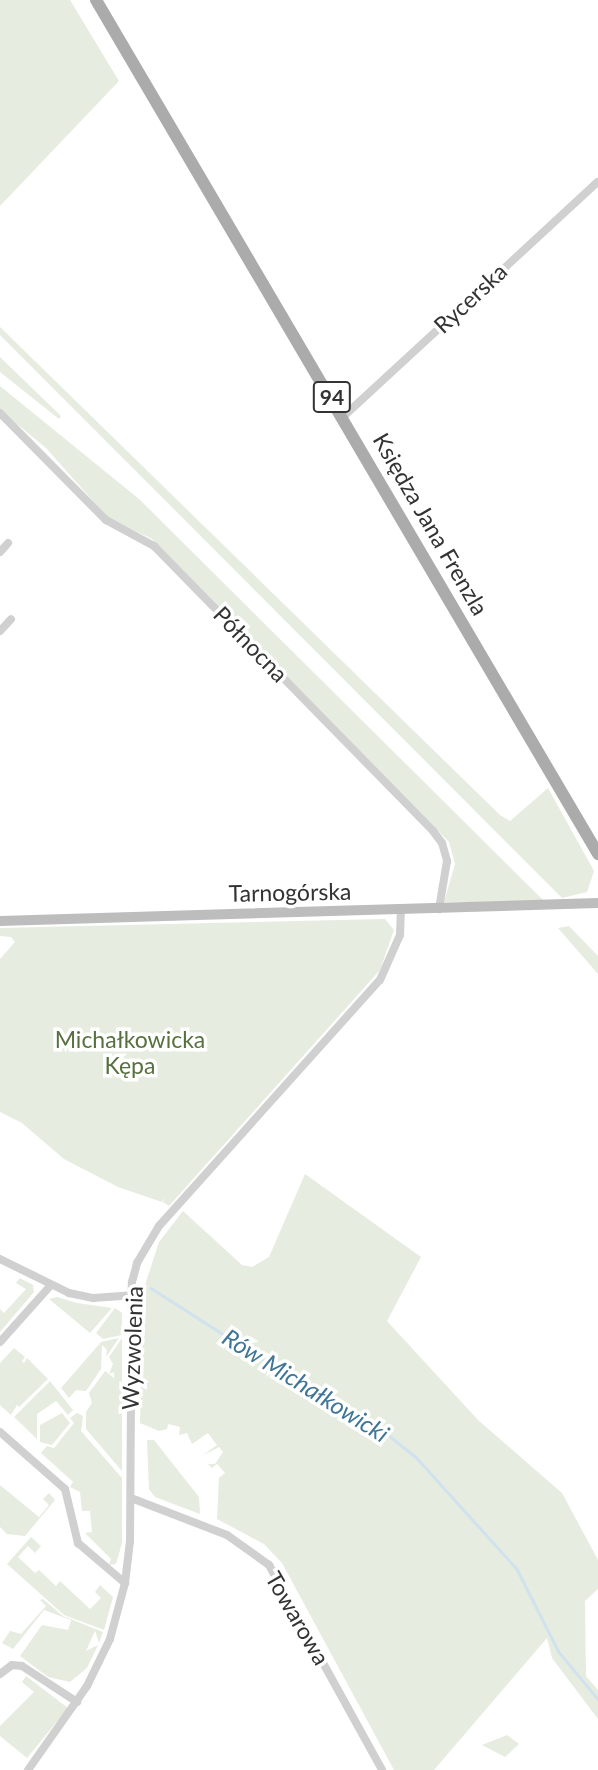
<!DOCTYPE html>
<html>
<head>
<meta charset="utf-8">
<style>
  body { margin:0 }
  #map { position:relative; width:598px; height:1770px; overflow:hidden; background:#fff; font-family:Lato,sans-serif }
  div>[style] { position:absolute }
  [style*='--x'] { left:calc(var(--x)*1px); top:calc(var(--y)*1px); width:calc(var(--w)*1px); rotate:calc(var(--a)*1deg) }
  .green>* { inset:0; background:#e6ecdf }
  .stream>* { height:2.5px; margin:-1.25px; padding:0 1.25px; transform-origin:1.25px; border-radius:1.25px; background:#cfe2ee }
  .street>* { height:8px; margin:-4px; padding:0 4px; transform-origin:4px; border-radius:4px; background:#d0d0d0 }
  .secondary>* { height:10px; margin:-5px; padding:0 5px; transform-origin:5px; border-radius:5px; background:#bdbdbd }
  .primary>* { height:12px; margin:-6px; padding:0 6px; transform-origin:6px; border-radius:6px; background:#ababab }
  span { translate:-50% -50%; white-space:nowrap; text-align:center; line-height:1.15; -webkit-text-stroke:7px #fff; paint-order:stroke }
  .shield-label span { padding:2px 5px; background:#fff; border:2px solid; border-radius:5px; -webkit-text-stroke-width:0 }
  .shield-label { font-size:21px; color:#333; font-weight:700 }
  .street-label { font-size:23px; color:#333 }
  .park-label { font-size:23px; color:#56703f }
  .water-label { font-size:24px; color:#3f7597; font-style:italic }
</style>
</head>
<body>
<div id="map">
  <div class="green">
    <i style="clip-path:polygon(0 0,70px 0,119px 81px,0 206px)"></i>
    <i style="clip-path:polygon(0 327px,500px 815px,510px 821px,548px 788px,594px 871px,587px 892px,562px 898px,0 335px)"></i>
    <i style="clip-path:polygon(0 357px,61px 416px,59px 419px,0 372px)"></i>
    <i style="clip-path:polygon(0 386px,139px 499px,545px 902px,444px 902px,455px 864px,449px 842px,152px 539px,108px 518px,46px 448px,0 410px)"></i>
    <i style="clip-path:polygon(385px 919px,394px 930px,380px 970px,169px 1206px,163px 1202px,166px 1197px,162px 1202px,118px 1187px,64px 1159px,22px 1123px,0 1112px,0 959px,15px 942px,11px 937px,0 936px,0 928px)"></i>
    <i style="clip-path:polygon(569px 926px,598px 956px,598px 974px,558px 928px)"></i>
    <i style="clip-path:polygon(305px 1174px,421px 1257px,387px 1321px,478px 1420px,562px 1493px,598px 1560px,598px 1589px,585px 1601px,586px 1676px,598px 1690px,598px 1719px,552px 1658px,547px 1638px,434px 1770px,394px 1770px,282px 1563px,264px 1544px,217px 1519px,219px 1478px,225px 1473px,217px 1464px,212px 1468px,208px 1464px,215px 1464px,223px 1452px,219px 1447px,202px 1456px,217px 1445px,208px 1433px,192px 1444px,187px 1433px,179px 1435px,180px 1427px,168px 1424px,167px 1429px,159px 1431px,140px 1423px,143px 1291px,159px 1242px,183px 1211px,242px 1265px,252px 1267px,269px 1257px)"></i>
    <i style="clip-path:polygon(20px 1278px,33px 1285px,34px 1292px,0 1332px,0 1309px,4px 1313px,26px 1289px,16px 1283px)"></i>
    <i style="clip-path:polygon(57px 1297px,77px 1303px,112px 1308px,90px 1333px,49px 1299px)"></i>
    <i style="clip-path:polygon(115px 1308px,122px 1313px,122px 1335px,103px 1339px,96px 1333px)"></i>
    <i style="clip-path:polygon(119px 1338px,106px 1357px,107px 1350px,102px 1345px,101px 1369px,86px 1391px,76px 1390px,69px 1398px,61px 1388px,101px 1342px)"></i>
    <i style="clip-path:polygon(122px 1338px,122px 1471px,86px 1429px,86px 1412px,92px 1403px,89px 1393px,105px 1371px,114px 1378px,114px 1372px,109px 1374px,113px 1364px,109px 1357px)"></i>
    <i style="clip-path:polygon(14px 1348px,25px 1357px,22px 1361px,24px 1363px,27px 1358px,48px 1379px,19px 1407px,17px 1405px,11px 1415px,0 1405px,0 1363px)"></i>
    <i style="clip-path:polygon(50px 1381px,73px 1410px,68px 1415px,56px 1401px,37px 1414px,37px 1439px,14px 1417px)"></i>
    <i style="clip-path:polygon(62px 1413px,70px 1423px,52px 1445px,40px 1442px,40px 1425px)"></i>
    <i style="clip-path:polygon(77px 1413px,83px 1416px,81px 1431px,122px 1478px,122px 1543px,116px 1564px,109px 1565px,111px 1559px,85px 1533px,92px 1532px,90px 1511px,82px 1511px,80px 1492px,70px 1487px,73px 1482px,41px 1453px,47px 1446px,54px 1448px,74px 1423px,70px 1418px)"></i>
    <i style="clip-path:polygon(147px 1440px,154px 1440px,199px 1497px,200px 1514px,155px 1497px,149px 1489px)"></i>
    <i style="clip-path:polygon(0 1485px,39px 1517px,49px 1505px,43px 1499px,49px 1493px,55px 1500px,25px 1536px,7px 1534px,0 1527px)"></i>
    <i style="clip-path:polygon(31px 1537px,41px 1546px,35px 1553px,28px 1546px,18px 1557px,35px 1573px,39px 1570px,56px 1586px,60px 1581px,90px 1609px,101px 1598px,95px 1592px,100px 1585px,113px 1597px,104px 1630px,64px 1615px,7px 1564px)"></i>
    <i style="clip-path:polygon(43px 1599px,63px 1616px,103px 1632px,99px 1643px,95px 1631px,86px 1651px,98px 1645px,87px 1668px,70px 1682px,48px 1677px,20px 1656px,42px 1625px,68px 1630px,71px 1620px,44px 1610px,13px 1649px,2px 1643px,10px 1631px,21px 1634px,46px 1606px,40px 1600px)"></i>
    <i style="clip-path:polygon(26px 1676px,68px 1708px,27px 1758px,0 1736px,0 1726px,34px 1692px,22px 1682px)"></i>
    <i style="clip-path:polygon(507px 1735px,519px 1744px,505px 1757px,482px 1745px)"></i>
  </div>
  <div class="stream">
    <i style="--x:151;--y:1288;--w:174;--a:32.6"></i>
    <i style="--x:298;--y:1382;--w:89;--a:28.9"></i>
    <i style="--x:376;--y:1425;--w:53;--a:38.8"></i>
    <i style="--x:417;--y:1458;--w:149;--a:48"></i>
    <i style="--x:517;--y:1569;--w:93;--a:63.2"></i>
    <i style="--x:559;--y:1652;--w:61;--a:50.3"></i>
  </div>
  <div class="street">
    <i style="--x:0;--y:413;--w:151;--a:45.3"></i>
    <i style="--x:106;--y:520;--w:55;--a:28.4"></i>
    <i style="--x:154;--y:546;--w:399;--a:45.6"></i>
    <i style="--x:433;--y:831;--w:15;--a:53"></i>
    <i style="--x:442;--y:843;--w:19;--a:74"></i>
    <i style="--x:447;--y:861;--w:49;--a:99.5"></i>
    <i style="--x:344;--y:416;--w:345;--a:-42.7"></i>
    <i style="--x:0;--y:552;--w:12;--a:-48"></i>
    <i style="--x:0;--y:631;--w:16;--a:-47"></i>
    <i style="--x:0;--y:1259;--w:77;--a:26.2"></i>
    <i style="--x:69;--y:1293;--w:25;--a:12"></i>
    <i style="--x:93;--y:1298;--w:39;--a:-4"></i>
    <i style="--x:0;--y:1342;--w:75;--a:-48.2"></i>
    <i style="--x:0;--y:1432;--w:86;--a:41.2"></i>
    <i style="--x:65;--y:1489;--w:56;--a:76.5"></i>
    <i style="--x:78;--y:1543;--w:62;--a:40.4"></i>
    <i style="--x:131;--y:1498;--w:103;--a:21.1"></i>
    <i style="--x:227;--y:1535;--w:52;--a:35.5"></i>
    <i style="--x:269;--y:1565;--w:234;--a:61.1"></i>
    <i style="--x:0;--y:1674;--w:15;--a:-37"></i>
    <i style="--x:12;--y:1665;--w:10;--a:6"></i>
    <i style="--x:22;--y:1666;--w:66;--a:33.2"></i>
    <i style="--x:28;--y:1770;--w:103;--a:-54.9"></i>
    <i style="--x:87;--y:1686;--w:52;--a:-63.9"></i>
    <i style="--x:110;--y:1639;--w:58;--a:-75"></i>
    <i style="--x:125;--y:1583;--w:42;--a:-83.2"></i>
    <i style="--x:130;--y:1541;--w:259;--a:-89.6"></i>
    <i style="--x:132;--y:1282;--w:20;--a:-75"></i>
    <i style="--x:137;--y:1263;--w:43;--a:-59.3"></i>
    <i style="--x:159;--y:1226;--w:331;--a:-48.1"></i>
    <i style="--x:380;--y:980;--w:49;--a:-66"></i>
    <i style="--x:400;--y:935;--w:25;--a:-88"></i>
  </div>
  <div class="secondary">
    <i style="--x:0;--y:921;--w:598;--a:-1.72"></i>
  </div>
  <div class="primary">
    <i style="--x:96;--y:0;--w:991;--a:59.55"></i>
  </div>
  <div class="shield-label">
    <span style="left:332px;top:397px">94</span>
  </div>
  <div class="street-label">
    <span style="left:470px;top:298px;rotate:-43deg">Rycerska</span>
    <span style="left:431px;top:524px;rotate:60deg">Księdza Jana Frenzla</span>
    <span style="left:251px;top:644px;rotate:46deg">Północna</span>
    <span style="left:290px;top:892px;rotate:-1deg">Tarnogórska</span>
    <span style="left:132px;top:1348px;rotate:-88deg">Wyzwolenia</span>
    <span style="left:298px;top:1618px;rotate:60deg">Towarowa</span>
  </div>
  <div class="park-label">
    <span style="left:130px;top:1052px">Michałkowicka<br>Kępa</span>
  </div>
  <div class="water-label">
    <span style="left:306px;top:1385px;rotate:32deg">Rów Michałkowicki</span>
  </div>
</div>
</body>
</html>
